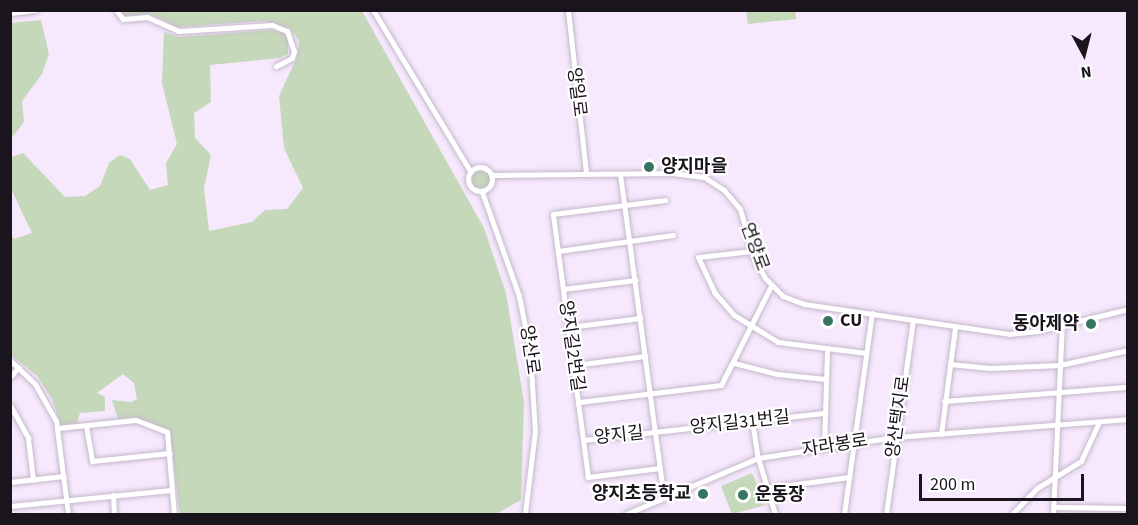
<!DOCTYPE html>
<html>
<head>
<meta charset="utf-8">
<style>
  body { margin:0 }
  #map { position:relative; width:1138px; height:525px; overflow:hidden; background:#f6e8fd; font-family:"Source Sans 3","Noto Sans KR",sans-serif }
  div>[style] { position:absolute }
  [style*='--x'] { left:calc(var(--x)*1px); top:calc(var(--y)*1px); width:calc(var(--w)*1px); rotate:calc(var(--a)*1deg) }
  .green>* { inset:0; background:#c6d8ba }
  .round { border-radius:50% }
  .roads { filter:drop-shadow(0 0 2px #c5b8cc) drop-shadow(0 0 2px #c5b8cc) }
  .minor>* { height:5px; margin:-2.5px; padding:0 2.5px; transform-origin:2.5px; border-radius:2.5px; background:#fff }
  .minor>.ring { margin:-2.5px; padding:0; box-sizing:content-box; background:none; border:5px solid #fff; border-radius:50% }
  .dots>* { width:16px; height:16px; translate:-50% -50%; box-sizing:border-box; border:3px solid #fff; border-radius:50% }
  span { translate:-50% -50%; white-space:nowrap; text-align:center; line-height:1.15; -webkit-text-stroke:4.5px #fff; paint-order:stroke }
  .street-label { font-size:18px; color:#1a151c }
  .poi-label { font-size:18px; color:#1a151c; font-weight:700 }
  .left { translate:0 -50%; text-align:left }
  .right { translate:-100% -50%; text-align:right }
  .frame { position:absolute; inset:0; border:12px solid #1a151c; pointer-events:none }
  .north { position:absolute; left:1054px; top:24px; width:60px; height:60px; -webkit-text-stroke:4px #fff; paint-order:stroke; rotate:173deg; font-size:16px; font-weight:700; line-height:24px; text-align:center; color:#1a151c }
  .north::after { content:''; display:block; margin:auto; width:21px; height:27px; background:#1a151c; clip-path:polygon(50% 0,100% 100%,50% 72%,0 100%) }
  .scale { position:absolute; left:919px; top:474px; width:165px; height:27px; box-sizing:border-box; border:3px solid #1a151c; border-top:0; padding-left:8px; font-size:18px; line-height:21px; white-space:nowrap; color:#1a151c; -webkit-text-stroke:4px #fff; paint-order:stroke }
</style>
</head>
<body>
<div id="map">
  <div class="green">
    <i style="clip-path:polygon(120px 11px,362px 11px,484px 228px,506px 293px,524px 402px,521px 500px,496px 514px,180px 514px,170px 430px,135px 417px,118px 419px,112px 400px,131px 402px,137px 399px,134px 383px,123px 374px,97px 393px,105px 397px,105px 411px,80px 413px,77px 423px,61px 425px,52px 399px,37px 376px,11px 355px,11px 235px,14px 239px,32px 233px,11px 189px,11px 157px,23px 153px,65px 197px,85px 196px,100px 186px,109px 163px,120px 155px,130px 159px,150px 190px,168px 185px,166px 163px,177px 144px,162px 83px,164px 32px,179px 37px,269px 30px,283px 32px,288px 39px,288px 54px,280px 58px,210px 65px,211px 102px,194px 113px,195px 138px,211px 155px,204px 188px,209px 231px,252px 222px,265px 210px,287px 209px,303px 188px,284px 148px,279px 96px,298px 55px,299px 41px,290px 28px,262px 21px,178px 27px,149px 14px,123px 16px)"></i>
    <i style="clip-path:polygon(746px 11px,795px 11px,796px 19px,748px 24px)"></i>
    <i style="clip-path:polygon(41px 20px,49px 54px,42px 74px,22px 101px,24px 122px,11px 139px,11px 23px)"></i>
    <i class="round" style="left:472px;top:171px;width:18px;height:18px"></i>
    <i style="clip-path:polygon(752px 473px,766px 505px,732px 514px,721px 486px)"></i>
  </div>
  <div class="roads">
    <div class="minor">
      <i style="--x:116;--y:10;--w:11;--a:52"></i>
      <i style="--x:123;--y:19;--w:24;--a:-5"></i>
      <i style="--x:147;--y:17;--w:35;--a:24"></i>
      <i style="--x:179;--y:31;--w:93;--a:-3.7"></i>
      <i style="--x:272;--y:25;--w:16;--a:22"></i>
      <i style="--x:287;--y:31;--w:21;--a:71"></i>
      <i style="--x:294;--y:51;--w:7;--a:106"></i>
      <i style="--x:292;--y:58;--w:18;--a:153"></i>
      <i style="--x:373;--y:10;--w:188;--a:58.9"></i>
      <i style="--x:568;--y:10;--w:164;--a:83.7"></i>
      <i style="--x:10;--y:13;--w:26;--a:-7"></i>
      <i class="ring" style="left:468px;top:167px;width:19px;height:19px"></i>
      <i style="--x:620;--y:174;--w:327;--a:82.3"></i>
      <i style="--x:492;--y:175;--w:180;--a:-0.6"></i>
      <i style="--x:672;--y:173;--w:32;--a:7"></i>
      <i style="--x:704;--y:177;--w:24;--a:33"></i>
      <i style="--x:724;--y:190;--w:25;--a:50"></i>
      <i style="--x:740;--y:209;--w:51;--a:74.1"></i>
      <i style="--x:754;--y:258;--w:23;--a:61"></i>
      <i style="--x:765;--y:278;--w:25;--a:45"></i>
      <i style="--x:783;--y:296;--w:22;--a:21"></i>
      <i style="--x:804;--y:304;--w:207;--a:8.3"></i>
      <i style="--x:1009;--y:334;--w:29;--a:-6"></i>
      <i style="--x:1038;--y:331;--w:93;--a:-13.7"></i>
      <i style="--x:482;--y:192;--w:110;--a:70.4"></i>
      <i style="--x:519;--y:296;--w:57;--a:78.9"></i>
      <i style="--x:530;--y:352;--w:79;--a:86.4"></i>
      <i style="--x:535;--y:431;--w:84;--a:96.9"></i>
      <i style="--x:558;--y:251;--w:116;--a:-7.9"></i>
      <i style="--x:752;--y:251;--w:54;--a:173.7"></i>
      <i style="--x:698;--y:257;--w:38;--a:65"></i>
      <i style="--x:714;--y:292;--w:30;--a:49"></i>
      <i style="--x:734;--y:315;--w:52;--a:31.5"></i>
      <i style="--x:778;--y:342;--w:89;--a:7.1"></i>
      <i style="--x:563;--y:289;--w:73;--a:-7.1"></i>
      <i style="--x:569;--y:327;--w:72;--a:-7.2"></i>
      <i style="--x:10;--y:360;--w:35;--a:44"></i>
      <i style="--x:35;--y:384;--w:43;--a:60.4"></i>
      <i style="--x:56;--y:421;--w:94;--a:82.6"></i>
      <i style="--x:734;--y:363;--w:44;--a:14.3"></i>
      <i style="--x:777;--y:374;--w:49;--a:5.8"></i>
      <i style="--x:950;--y:364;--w:40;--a:5.7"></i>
      <i style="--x:990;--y:368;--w:70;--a:-2.5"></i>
      <i style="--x:1060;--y:365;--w:70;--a:-12.4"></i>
      <i style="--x:574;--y:365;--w:72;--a:-7.2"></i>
      <i style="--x:10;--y:377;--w:13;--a:-48"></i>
      <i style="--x:944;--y:401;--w:185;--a:-4.4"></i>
      <i style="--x:579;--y:402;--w:143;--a:-6.8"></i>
      <i style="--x:721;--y:385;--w:111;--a:-63.2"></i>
      <i style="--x:10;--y:405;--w:38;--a:61"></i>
      <i style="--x:28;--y:438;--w:42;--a:83.2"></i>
      <i style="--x:752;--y:421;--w:37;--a:81"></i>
      <i style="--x:758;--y:458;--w:59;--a:73.1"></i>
      <i style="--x:86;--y:426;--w:36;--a:80"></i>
      <i style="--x:92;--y:461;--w:78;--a:-5.9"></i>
      <i style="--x:58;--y:428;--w:78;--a:-5.9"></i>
      <i style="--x:136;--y:420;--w:33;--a:21"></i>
      <i style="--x:167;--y:432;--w:82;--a:85.1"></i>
      <i style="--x:941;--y:434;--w:107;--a:-82.5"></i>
      <i style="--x:583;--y:440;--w:244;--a:-6.4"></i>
      <i style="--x:824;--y:447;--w:98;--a:-88.2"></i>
      <i style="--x:660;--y:468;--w:73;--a:172.9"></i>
      <i style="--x:588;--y:477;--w:265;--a:-97.6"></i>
      <i style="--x:553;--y:214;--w:113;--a:-7.1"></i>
      <i style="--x:10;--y:482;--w:54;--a:-6.3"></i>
      <i style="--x:766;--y:488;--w:84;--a:-7.5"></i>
      <i style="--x:113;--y:495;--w:19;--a:87"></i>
      <i style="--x:10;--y:506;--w:162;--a:-5.7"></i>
      <i style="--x:1053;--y:507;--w:75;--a:0.8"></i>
      <i style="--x:626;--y:514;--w:143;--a:-23"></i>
      <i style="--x:758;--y:458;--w:140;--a:-8.7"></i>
      <i style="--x:896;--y:437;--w:233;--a:-4.4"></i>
      <i style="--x:844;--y:514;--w:203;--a:-82.1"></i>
      <i style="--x:886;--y:514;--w:196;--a:-82.1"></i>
      <i style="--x:1012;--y:514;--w:36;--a:-46"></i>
      <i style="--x:1037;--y:488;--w:52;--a:-31.5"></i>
      <i style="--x:1081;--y:461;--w:43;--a:-65.2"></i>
      <i style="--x:1053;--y:514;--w:189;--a:-87.3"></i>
    </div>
  </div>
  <div class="dots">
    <i style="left:649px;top:167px;background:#377562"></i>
    <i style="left:828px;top:321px;background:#377562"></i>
    <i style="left:1091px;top:324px;background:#377562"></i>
    <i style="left:703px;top:494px;background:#377562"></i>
    <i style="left:743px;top:495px;background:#377562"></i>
  </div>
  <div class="street-label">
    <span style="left:576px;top:92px;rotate:83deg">양일로</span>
    <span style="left:754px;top:247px;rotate:70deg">연양로</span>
    <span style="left:571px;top:346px;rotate:82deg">양지길2번길</span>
    <span style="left:529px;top:350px;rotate:82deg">양산로</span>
    <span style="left:899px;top:417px;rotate:-82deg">양산택지로</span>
    <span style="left:740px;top:423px;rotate:-6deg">양지길31번길</span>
    <span style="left:619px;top:436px;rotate:-6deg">양지길</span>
    <span style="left:835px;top:446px;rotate:-9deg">자라봉로</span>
  </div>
  <div class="poi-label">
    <span class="left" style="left:661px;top:167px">양지마을</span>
    <span class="left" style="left:840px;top:321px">CU</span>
    <span class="right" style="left:1079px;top:324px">동아제약</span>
    <span class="right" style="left:691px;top:494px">양지초등학교</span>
    <span class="left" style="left:755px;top:495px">운동장</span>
  </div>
  <div class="frame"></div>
  <div class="north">N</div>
  <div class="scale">200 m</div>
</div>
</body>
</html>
